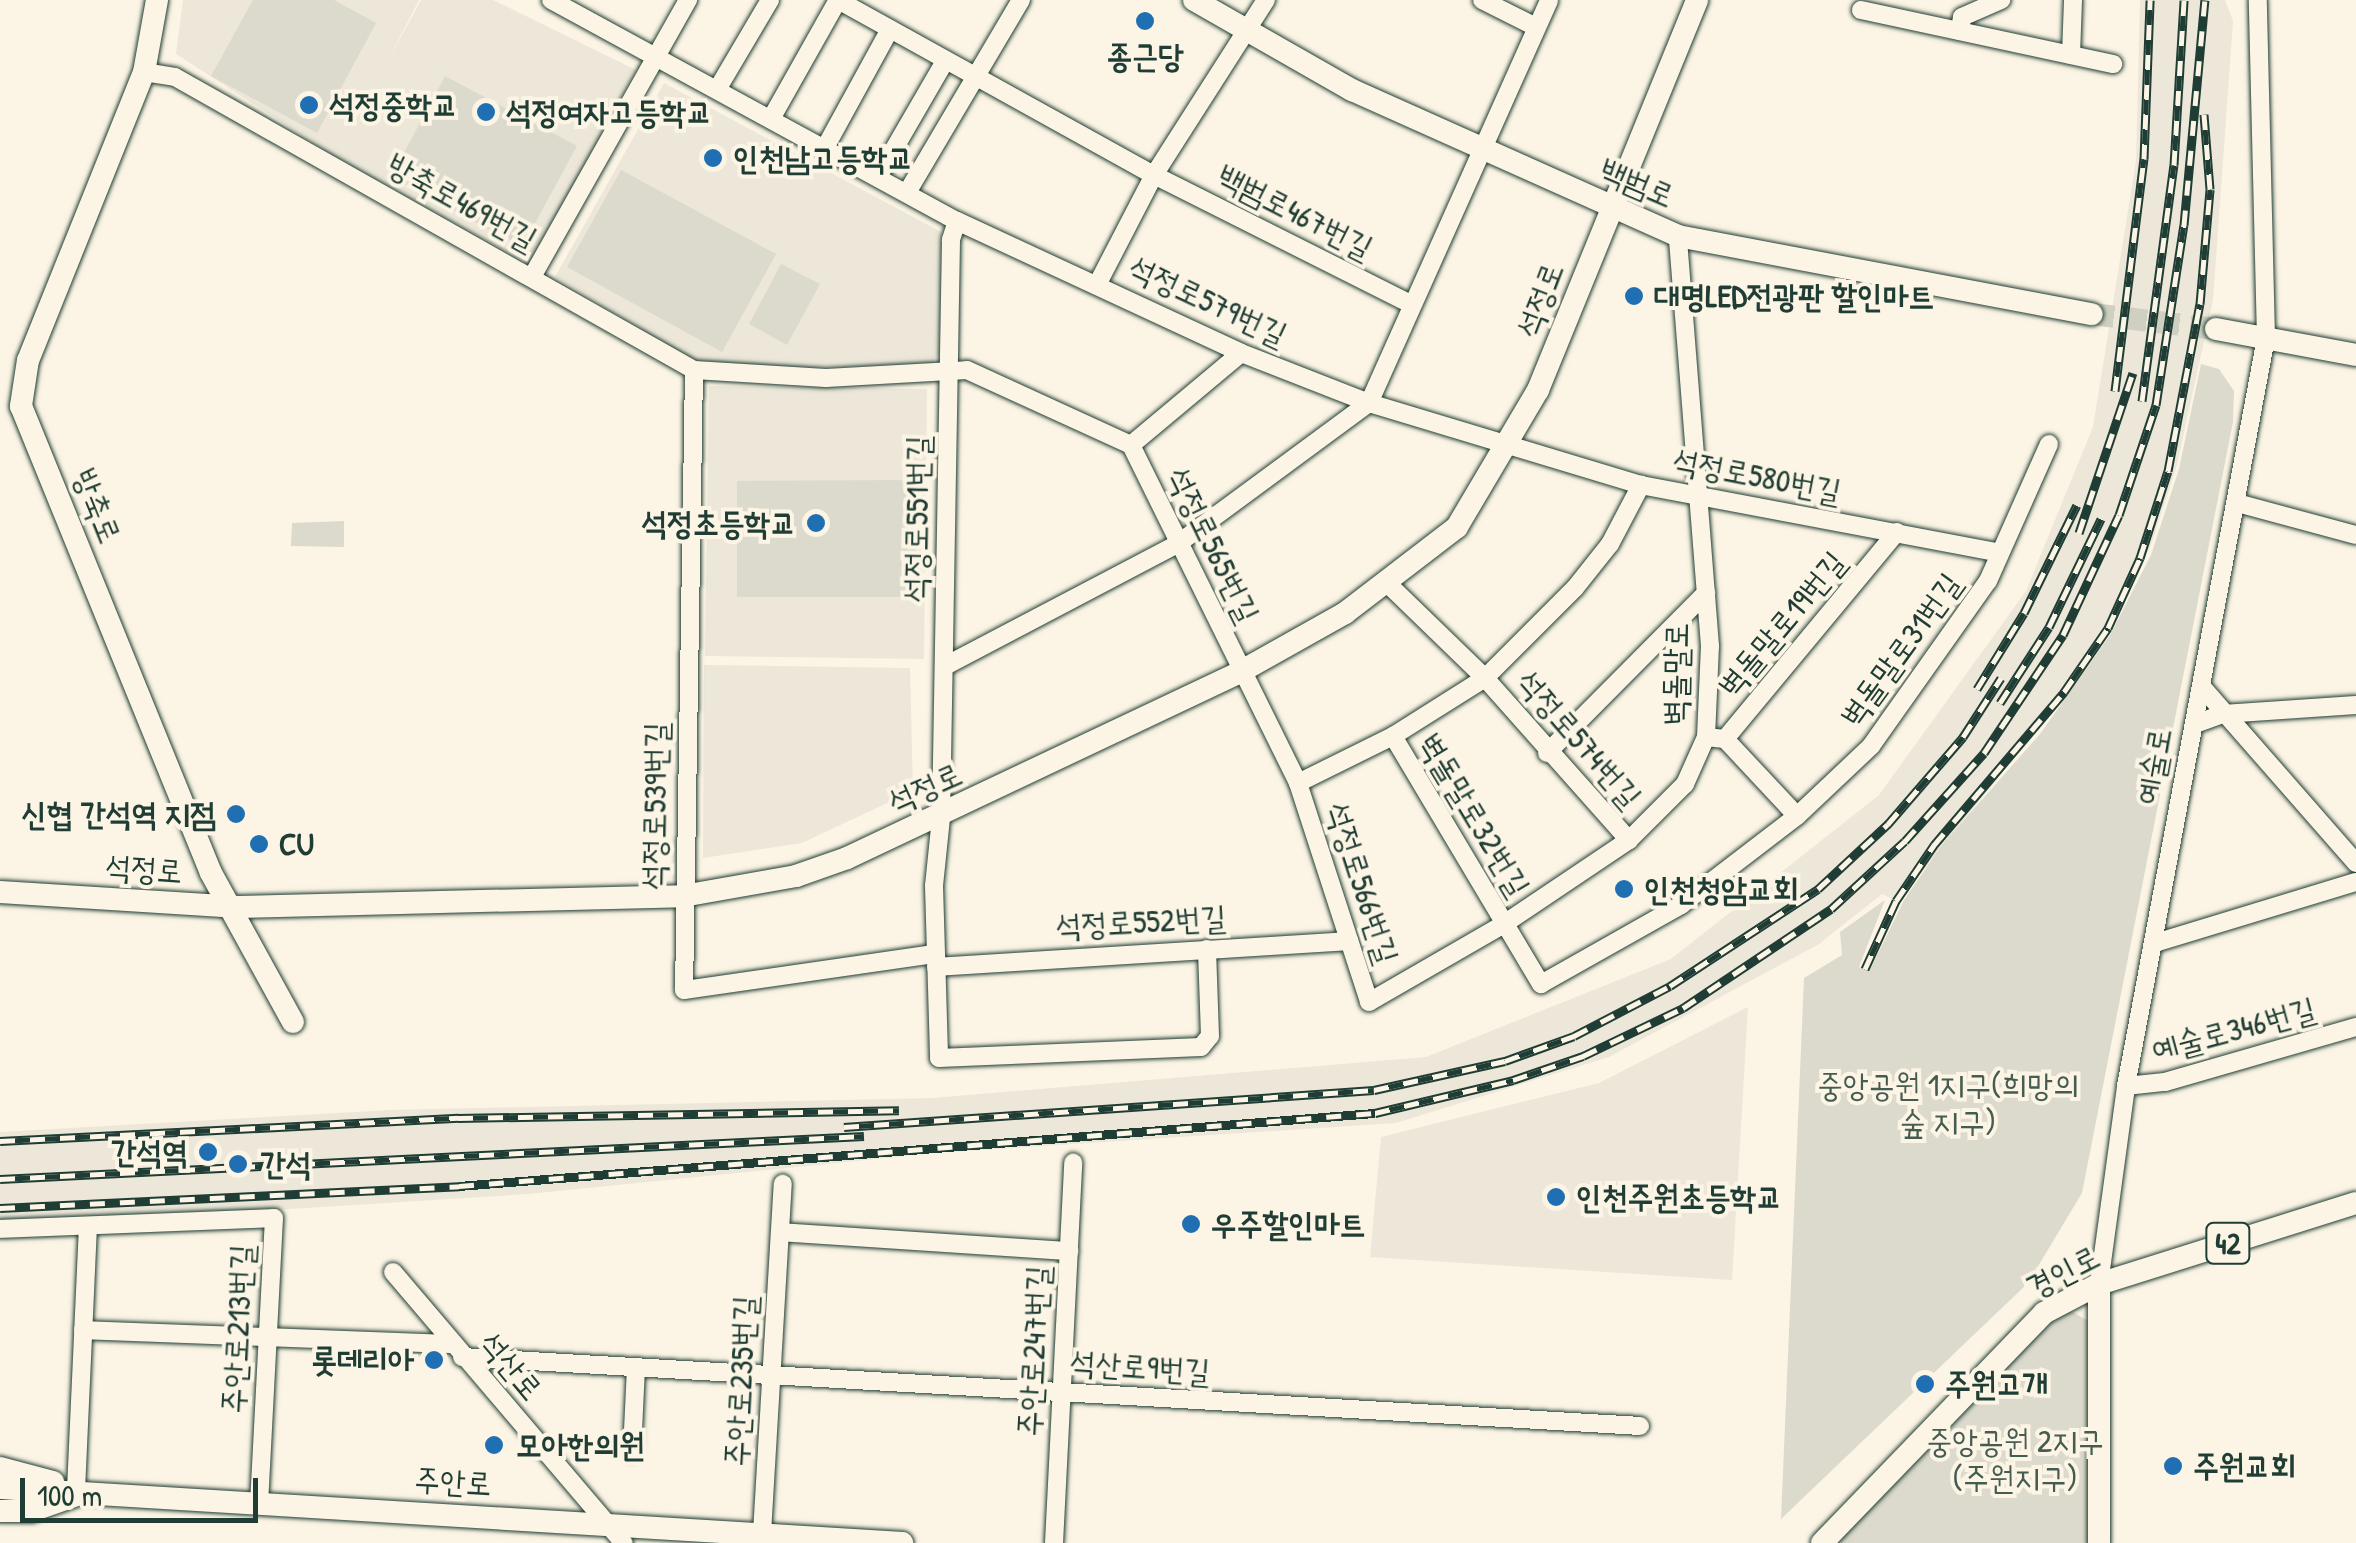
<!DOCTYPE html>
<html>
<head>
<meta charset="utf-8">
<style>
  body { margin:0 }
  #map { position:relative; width:2356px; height:1543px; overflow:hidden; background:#fcf5e5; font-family:"Patrick Hand","Poor Story",sans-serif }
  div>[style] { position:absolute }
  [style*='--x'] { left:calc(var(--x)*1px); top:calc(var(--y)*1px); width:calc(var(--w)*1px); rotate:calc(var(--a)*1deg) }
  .built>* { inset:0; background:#ece7d8 }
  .green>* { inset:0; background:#dcdacc }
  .major-tunnel>* { height:22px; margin-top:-11px; transform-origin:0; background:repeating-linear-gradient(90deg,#d0d0c2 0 22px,transparent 0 33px) }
  .roads { filter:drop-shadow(0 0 2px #1f3d34) drop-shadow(0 0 2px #1f3d34) }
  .minor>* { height:18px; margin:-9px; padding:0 9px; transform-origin:9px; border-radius:9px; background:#fcf5e5 }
  .major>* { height:22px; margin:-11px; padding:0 11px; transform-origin:11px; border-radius:11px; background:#fcf5e5 }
  .rail>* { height:9px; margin-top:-4.5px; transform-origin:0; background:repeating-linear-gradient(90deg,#fcf5e5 0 15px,#1f3d34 0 30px); box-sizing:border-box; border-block:2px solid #1f3d34 }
  .dots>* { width:28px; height:28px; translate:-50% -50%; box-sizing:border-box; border:5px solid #fcf5e5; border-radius:50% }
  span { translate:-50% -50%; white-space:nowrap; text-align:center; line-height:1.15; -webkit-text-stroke:8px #fcf5e5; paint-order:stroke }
  .shield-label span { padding:2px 8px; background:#fcf5e5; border:2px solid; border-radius:8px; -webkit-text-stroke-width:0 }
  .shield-label { font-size:30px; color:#1f3d34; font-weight:700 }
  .poi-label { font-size:32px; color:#1f3d34; font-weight:700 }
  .left { translate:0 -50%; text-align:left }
  .right { translate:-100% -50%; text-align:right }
  .street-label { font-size:32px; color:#1f3d34 }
  .park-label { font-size:32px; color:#455c52 }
  .scale { position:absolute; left:20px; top:1478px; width:238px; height:45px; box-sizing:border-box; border:5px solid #1f3d34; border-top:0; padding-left:12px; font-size:30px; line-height:35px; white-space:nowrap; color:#1f3d34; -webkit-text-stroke:8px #fcf5e5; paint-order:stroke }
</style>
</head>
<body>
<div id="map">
  <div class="built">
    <i style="clip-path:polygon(183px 0,419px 0,386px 64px,421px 0,493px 0,636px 70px,531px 265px,334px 156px,176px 54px)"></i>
    <i style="clip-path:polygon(2140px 0,2225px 0,2233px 21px,2213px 300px,2177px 465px,2151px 545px,2112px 625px,2062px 699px,1898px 902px,1882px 894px,1819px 944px,1609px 1057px,1396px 1123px,935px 1153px,528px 1194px,0 1227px,0 1132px,390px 1110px,932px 1098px,1426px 1057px,1671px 959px,1879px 795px,2026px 591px,2093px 427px,2136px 161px)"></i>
    <i style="clip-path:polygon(664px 83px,941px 232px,939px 354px,930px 365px,708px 369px,555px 277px)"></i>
    <i style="clip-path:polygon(709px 386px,927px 389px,924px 659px,705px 656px)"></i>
    <i style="clip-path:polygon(704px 665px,910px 668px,913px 791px,802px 843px,703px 858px)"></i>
    <i style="clip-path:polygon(1748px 1007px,1732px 1280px,1370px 1257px,1381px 1137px,1599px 1083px)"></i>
  </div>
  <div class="green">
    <i style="clip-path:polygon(253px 0,334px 0,376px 23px,317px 133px,211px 76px)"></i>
    <i style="clip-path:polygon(445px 76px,577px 146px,522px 247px,391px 177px)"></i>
    <i style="clip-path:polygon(621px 170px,776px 254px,722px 352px,567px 267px)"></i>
    <i style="clip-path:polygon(781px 264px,820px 284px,787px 345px,749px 324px)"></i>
    <i style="clip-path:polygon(2201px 364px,2219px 369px,2234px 391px,2233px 422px,2082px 1193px,2028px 1283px,1781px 1519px,1804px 978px,1842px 955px,1840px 932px,1885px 900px,1859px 967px,1870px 970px,1904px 900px,1942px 845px,2040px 734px,2110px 635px,2151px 555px,2179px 469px)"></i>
    <i style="clip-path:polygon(916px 480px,916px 597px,737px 597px,737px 481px)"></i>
    <i style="clip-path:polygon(344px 521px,344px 547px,291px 546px,292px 523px)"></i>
    <i style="clip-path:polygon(2069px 1310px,2090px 1322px,2099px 1543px,1819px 1543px,2044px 1313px)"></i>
  </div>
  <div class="major-tunnel">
    <i style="--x:2092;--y:314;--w:125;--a:6.9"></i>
  </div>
  <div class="roads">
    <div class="minor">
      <i style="--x:551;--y:0;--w:462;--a:28.6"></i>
      <i style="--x:957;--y:221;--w:313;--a:24.9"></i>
      <i style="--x:1241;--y:353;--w:137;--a:21.3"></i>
      <i style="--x:1369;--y:403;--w:284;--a:16.8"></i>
      <i style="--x:1641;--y:485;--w:362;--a:10.7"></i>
      <i style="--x:1482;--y:0;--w:60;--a:26.6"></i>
      <i style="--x:1861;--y:10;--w:258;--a:12.1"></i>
      <i style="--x:1960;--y:31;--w:14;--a:-82"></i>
      <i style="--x:1962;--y:17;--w:43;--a:-23.6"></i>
      <i style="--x:2071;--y:55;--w:55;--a:-87.9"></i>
      <i style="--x:144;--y:72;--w:31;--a:9"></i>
      <i style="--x:175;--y:77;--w:596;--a:29.45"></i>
      <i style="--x:694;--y:370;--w:132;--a:3.5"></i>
      <i style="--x:826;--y:378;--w:141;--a:-3.2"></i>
      <i style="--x:967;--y:370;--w:180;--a:24.6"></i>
      <i style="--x:1131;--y:445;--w:143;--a:-39.9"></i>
      <i style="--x:718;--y:88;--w:102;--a:-59.4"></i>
      <i style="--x:772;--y:117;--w:134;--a:-60.6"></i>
      <i style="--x:838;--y:0;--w:361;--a:29"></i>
      <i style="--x:1154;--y:175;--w:285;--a:26.7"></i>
      <i style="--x:826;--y:146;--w:133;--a:-61.3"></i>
      <i style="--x:879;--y:175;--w:132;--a:-59.9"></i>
      <i style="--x:908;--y:191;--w:222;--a:-59.4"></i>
      <i style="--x:957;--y:221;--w:20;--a:108"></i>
      <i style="--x:951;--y:240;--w:578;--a:90.99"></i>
      <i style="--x:941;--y:818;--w:68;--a:95.9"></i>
      <i style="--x:934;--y:886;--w:172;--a:88.3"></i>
      <i style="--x:939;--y:1058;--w:262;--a:-2.4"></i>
      <i style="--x:1201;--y:1047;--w:14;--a:-51"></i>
      <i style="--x:1210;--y:1036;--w:87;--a:-92"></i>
      <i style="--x:533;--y:275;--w:316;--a:-60.6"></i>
      <i style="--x:1098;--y:283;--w:122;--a:-62.6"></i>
      <i style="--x:1154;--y:175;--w:208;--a:-57.4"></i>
      <i style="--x:694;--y:370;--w:620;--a:90.92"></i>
      <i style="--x:684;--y:990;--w:254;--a:-8.2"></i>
      <i style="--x:1131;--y:445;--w:377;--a:63.7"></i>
      <i style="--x:1298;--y:783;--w:230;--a:72"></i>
      <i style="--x:1369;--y:1002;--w:156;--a:-30"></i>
      <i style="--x:1504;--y:924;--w:151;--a:-33.9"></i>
      <i style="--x:1629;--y:840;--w:79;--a:-45"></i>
      <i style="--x:1685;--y:784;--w:51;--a:-65.9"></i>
      <i style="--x:1706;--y:737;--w:91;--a:-87.5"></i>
      <i style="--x:1710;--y:646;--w:411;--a:-94.5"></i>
      <i style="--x:2237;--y:503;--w:123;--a:15.1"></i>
      <i style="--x:1388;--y:584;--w:135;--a:44.1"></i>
      <i style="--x:1485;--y:678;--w:217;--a:48.4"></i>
      <i style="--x:945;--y:666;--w:264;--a:-27.7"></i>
      <i style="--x:1179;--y:543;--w:236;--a:-36.4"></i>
      <i style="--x:1369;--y:403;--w:441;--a:-65.9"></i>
      <i style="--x:2202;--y:687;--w:234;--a:48.8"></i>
      <i style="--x:2195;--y:724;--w:30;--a:-20"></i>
      <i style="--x:2223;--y:714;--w:133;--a:-3.9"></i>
      <i style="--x:1393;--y:736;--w:289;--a:59.2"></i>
      <i style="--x:1541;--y:984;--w:161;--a:-29.4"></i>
      <i style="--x:1681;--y:905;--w:146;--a:-37.5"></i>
      <i style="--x:1797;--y:816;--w:102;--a:-43.4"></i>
      <i style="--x:1871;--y:746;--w:202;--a:-54.7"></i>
      <i style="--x:1988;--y:581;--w:150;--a:-66"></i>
      <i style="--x:1706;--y:737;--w:19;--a:6"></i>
      <i style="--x:1725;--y:739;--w:269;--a:-50.3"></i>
      <i style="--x:1725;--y:739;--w:105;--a:46.9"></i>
      <i style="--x:1547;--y:753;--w:226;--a:-45.2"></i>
      <i style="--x:1298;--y:783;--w:106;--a:-26.3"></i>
      <i style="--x:1393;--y:736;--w:109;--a:-32.2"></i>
      <i style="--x:1485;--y:678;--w:127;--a:-45"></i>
      <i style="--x:1575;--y:588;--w:56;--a:-51.5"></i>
      <i style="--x:1610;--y:544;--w:67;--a:-62.3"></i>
      <i style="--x:2155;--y:943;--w:210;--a:-16.9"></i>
      <i style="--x:936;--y:967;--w:414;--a:-3.6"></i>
      <i style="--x:2126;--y:1086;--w:39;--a:-6"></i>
      <i style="--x:2165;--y:1082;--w:199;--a:-16.1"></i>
      <i style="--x:0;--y:1229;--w:274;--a:-2.3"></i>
      <i style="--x:274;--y:1218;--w:285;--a:93"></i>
      <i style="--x:780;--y:1232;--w:290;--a:3.8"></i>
      <i style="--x:393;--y:1272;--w:356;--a:49.6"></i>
      <i style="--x:2099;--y:1284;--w:200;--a:-82.2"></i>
      <i style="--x:2126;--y:1086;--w:761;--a:-79.4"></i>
      <i style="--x:2266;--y:338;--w:338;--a:-91.4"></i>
      <i style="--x:83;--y:1330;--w:371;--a:2.2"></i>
      <i style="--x:462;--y:1357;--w:1180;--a:3.35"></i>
      <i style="--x:632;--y:1452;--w:85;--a:-87.3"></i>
      <i style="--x:76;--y:1490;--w:264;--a:-87.4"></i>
      <i style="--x:762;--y:1533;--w:350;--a:-86.6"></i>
      <i style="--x:1054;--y:1543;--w:381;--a:-87.1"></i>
    </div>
    <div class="major">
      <i style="--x:157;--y:0;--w:73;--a:100.2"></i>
      <i style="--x:144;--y:72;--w:310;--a:111.9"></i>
      <i style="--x:28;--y:360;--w:47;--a:98.7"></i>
      <i style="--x:21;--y:406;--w:504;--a:67.86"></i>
      <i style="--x:211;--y:873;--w:170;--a:61.2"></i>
      <i style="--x:1194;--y:0;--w:182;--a:29.7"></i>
      <i style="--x:1352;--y:90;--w:357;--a:24.1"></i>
      <i style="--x:1678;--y:236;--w:421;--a:10.7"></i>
      <i style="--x:2216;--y:329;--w:142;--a:10.5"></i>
      <i style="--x:0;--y:892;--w:239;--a:3.6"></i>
      <i style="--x:239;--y:907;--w:444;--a:-1.4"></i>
      <i style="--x:683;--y:896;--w:115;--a:-10"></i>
      <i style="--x:796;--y:876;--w:54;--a:-19.4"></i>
      <i style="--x:847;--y:858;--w:435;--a:-25.3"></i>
      <i style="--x:1240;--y:672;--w:120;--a:-29.3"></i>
      <i style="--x:1345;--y:613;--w:141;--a:-37.5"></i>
      <i style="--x:1457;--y:527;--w:159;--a:-59.4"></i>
      <i style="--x:1538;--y:390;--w:421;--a:-67.8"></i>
      <i style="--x:0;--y:1468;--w:55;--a:14.8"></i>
      <i style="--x:0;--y:1488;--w:904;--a:3.49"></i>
      <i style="--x:0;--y:1511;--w:31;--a:0"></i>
      <i style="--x:31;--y:1511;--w:46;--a:-19.2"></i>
      <i style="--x:1822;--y:1543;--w:320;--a:-46"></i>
      <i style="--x:2044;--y:1313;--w:62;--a:-27.8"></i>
      <i style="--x:2099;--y:1284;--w:269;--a:-17.5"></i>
      <i style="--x:2099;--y:1543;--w:259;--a:-90"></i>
    </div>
  </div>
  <div class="rail">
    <i style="--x:2115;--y:391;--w:234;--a:-82.9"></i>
    <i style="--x:2144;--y:159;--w:159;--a:-87.8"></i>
    <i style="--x:2142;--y:401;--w:238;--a:-82.3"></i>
    <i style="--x:2174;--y:165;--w:165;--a:-86.5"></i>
    <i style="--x:2079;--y:533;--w:169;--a:-71.4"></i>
    <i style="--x:1977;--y:689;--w:89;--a:-58.3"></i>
    <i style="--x:2024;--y:613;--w:120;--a:-63.9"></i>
    <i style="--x:2000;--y:703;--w:90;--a:-57.2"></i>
    <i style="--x:2049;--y:627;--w:120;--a:-64.3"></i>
    <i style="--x:1865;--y:969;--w:75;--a:-65.5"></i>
    <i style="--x:1896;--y:901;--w:68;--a:-55.8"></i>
    <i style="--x:1934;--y:845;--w:201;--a:-49.6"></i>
    <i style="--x:2064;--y:692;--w:78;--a:-55.5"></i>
    <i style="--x:2108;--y:628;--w:77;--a:-65.4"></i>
    <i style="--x:2140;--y:558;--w:91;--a:-72.2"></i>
    <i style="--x:2168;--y:471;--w:170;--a:-79.2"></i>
    <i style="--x:2200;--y:304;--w:115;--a:-85"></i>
    <i style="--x:2210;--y:189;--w:75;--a:-94.6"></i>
    <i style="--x:844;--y:1127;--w:531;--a:-3.99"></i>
    <i style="--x:1374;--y:1090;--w:134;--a:-12.5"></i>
    <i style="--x:1505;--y:1061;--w:73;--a:-19.9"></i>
    <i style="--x:1574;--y:1036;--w:108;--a:-27.5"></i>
    <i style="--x:1670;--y:986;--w:177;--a:-33.2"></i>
    <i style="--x:1818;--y:889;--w:96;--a:-42.9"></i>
    <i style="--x:1888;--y:824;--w:115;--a:-49.2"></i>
    <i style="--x:1963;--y:737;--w:70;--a:-57.2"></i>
    <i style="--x:0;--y:1141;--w:459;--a:-2.9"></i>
    <i style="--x:458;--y:1118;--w:441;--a:-1"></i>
    <i style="--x:0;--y:1179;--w:865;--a:-2.85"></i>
    <i style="--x:0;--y:1208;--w:460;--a:-2.7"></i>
    <i style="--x:459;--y:1186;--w:919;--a:-4.56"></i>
    <i style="--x:1375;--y:1113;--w:142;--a:-13.4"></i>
    <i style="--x:1513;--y:1080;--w:74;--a:-18.9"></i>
    <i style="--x:1583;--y:1056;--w:111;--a:-25.6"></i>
    <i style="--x:1683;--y:1008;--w:178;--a:-33.8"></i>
    <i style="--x:1831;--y:909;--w:100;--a:-42.6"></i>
    <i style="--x:1905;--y:841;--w:118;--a:-48.1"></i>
    <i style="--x:1984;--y:753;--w:142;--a:-56.2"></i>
    <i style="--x:2063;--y:635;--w:132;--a:-65"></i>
    <i style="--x:2119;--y:515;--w:116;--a:-71.4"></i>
    <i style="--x:2156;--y:405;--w:182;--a:-81.2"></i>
    <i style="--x:2184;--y:225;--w:226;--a:-84.7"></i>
  </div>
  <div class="dots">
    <i style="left:1145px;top:21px;background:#1f6fb2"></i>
    <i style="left:309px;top:105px;background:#1f6fb2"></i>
    <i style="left:486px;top:112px;background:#1f6fb2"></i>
    <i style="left:713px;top:158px;background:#1f6fb2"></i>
    <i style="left:1634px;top:296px;background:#1f6fb2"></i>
    <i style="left:816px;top:523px;background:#1f6fb2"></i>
    <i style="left:236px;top:814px;background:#1f6fb2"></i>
    <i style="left:259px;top:844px;background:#1f6fb2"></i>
    <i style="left:1624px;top:889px;background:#1f6fb2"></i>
    <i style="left:208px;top:1152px;background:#1f6fb2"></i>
    <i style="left:238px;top:1164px;background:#1f6fb2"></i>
    <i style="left:1556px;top:1197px;background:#1f6fb2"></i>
    <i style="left:1191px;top:1224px;background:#1f6fb2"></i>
    <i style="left:434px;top:1360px;background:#1f6fb2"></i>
    <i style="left:1925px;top:1384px;background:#1f6fb2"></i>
    <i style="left:494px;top:1445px;background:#1f6fb2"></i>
    <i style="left:2173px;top:1466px;background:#1f6fb2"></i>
  </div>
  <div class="shield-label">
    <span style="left:2228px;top:1243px">42</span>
  </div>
  <div class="poi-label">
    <span style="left:1145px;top:56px">종근당</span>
    <span class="left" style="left:329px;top:105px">석정중학교</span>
    <span class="left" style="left:506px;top:112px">석정여자고등학교</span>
    <span class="left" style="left:733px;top:158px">인천남고등학교</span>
    <span class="left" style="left:1654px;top:296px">대명LED전광판 할인마트</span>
    <span class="right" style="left:796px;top:523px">석정초등학교</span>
    <span class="right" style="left:216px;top:814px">신협 간석역 지점</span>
    <span class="left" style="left:279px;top:844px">CU</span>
    <span class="left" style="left:1644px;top:889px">인천청암교회</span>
    <span class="right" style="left:188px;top:1152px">간석역</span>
    <span class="left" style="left:260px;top:1164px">간석</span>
    <span class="left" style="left:1576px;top:1197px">인천주원초등학교</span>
    <span class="left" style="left:1211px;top:1224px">우주할인마트</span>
    <span class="right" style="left:414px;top:1360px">롯데리아</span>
    <span class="left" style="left:1945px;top:1384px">주원고개</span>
    <span class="left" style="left:516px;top:1445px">모아한의원</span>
    <span class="left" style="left:2193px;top:1466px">주원교회</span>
  </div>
  <div class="street-label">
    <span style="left:1637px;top:183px;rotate:23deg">백범로</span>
    <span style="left:462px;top:202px;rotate:29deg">방축로469번길</span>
    <span style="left:1295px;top:212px;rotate:27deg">백범로467번길</span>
    <span style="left:1540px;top:300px;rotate:-69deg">석정로</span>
    <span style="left:1208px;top:301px;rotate:25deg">석정로579번길</span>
    <span style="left:1757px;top:476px;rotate:11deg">석정로580번길</span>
    <span style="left:97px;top:506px;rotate:68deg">방축로</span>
    <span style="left:917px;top:519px;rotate:-89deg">석정로551번길</span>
    <span style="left:1213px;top:545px;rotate:64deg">석정로565번길</span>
    <span style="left:1782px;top:624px;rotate:-50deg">벽돌말로19번길</span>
    <span style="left:1901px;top:650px;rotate:-54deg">벽돌말로31번길</span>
    <span style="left:1676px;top:674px;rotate:-89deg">벽돌말로</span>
    <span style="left:1579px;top:739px;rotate:49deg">석정로574번길</span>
    <span style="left:2154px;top:766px;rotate:-80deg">예술로</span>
    <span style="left:925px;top:788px;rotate:-24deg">석정로</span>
    <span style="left:655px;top:806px;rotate:-89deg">석정로539번길</span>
    <span style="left:1474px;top:815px;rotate:59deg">벽돌말로32번길</span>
    <span style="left:144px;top:869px;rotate:4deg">석정로</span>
    <span style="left:1362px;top:883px;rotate:72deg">석정로566번길</span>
    <span style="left:1141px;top:922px;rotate:-3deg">석정로552번길</span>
    <span style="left:2234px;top:1030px;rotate:-15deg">예술로346번길</span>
    <span style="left:2063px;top:1272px;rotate:-27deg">경인로</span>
    <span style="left:238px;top:1329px;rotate:-87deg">주안로213번길</span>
    <span style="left:1034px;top:1351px;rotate:-87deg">주안로247번길</span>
    <span style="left:511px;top:1366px;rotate:50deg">석산로</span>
    <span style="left:1140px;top:1367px;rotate:4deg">석산로9번길</span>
    <span style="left:741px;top:1381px;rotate:-87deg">주안로235번길</span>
    <span style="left:453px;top:1482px;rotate:3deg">주안로</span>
  </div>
  <div class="park-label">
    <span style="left:1948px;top:1104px">중앙공원 1지구(희망의<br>숲 지구)</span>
    <span style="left:2015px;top:1460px">중앙공원 2지구<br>(주원지구)</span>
  </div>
  <div class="scale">100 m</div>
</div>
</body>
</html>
